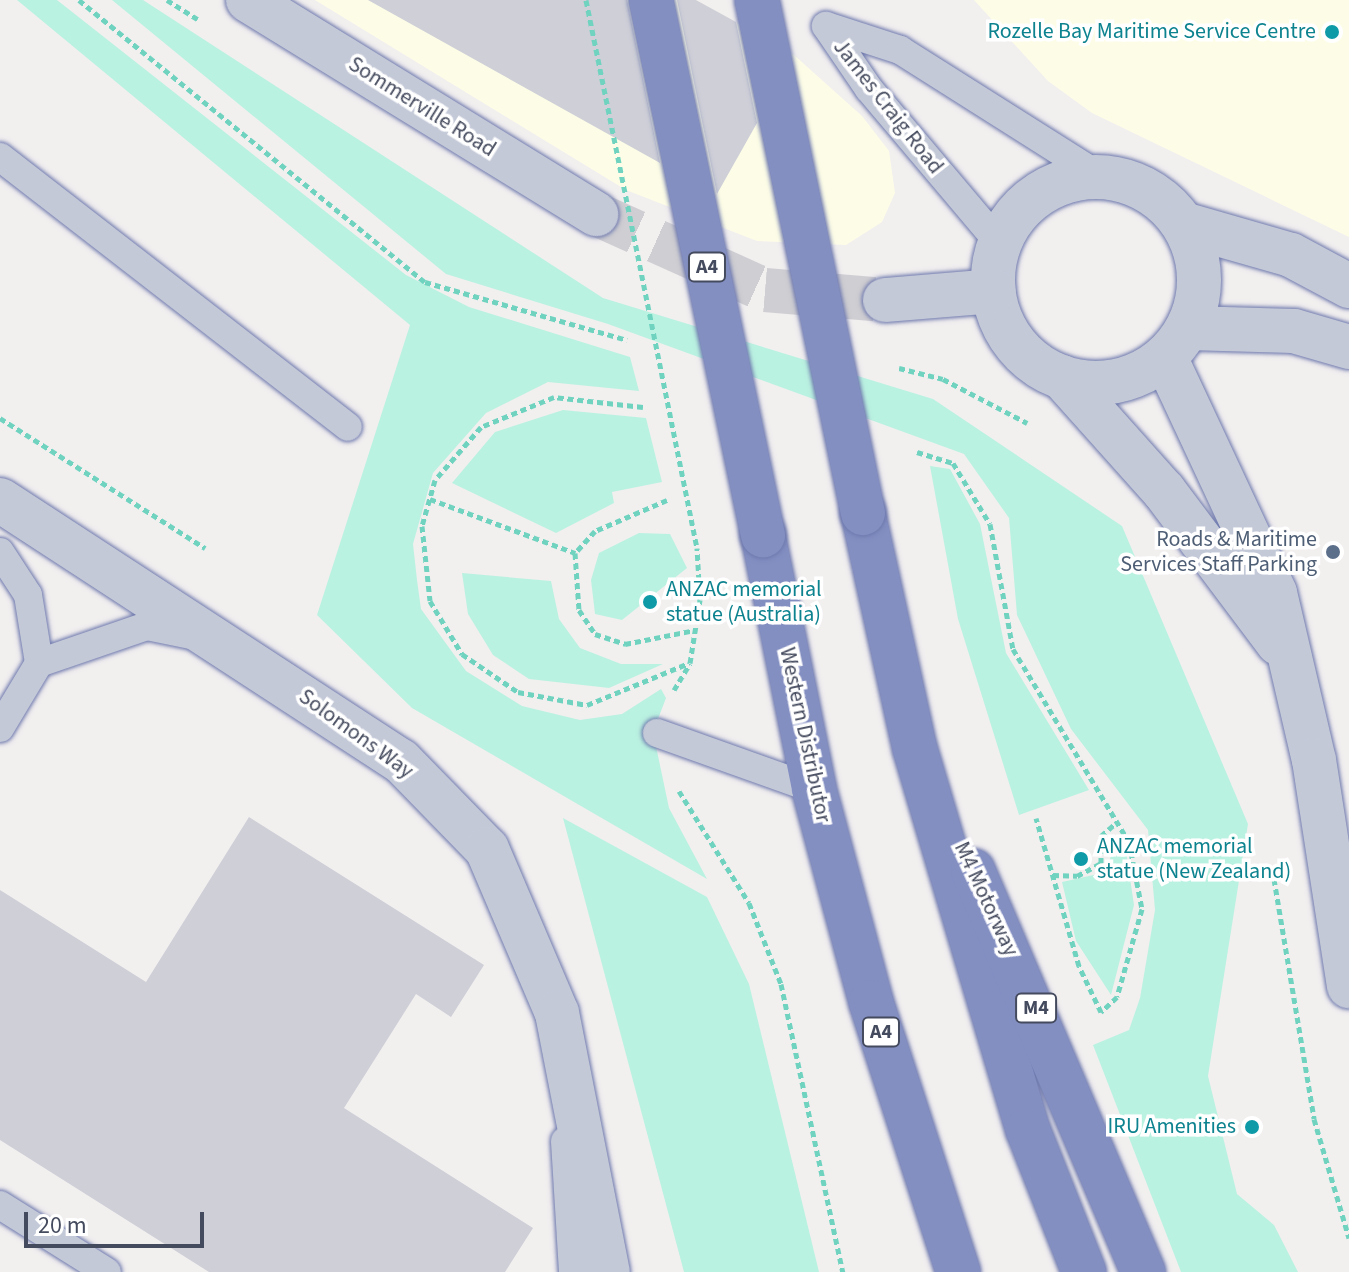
<!DOCTYPE html>
<html>
<head>
<meta charset="utf-8">
<style>
  body { margin:0 }
  #map { position:relative; width:1349px; height:1272px; overflow:hidden; background:#f2efef; font-family:"Source Sans 3",sans-serif }
  div>[style] { position:absolute }
  [style*='--x'] { left:calc(var(--x)*1px); top:calc(var(--y)*1px); width:calc(var(--w)*1px); rotate:calc(var(--a)*1deg) }
  .commercial>* { inset:0; background:#fdfde7 }
  .green>* { inset:0; background:#baf2e1 }
  .building>* { inset:0; background:#cecfd7 }
  .street-tunnel>* { height:44px; margin-top:-22px; transform-origin:0; background:repeating-linear-gradient(90deg,#cfced2 0 44px,transparent 0 66px) }
  .path>* { height:5px; margin-top:-2.5px; transform-origin:0; background:repeating-linear-gradient(90deg,#6fd3c0 0 6px,transparent 0 10px) }
  .roads { filter:drop-shadow(0 0 2px #6e79ad) drop-shadow(0 0 2px #6e79ad) }
  .lane>* { height:28px; margin:-14px; padding:0 14px; transform-origin:14px; border-radius:14px; background:#c4c9d8 }
  .street>* { height:44px; margin:-22px; padding:0 22px; transform-origin:22px; border-radius:22px; background:#c4c9d8 }
  .street>.ring { margin:-22px; padding:0; box-sizing:content-box; background:none; border:44px solid #c4c9d8; border-radius:50% }
  .highway>* { height:44px; margin:-22px; padding:0 22px; transform-origin:22px; border-radius:22px; background:#838ec1 }
  .path-bridge>* { height:5px; margin-top:-2.5px; transform-origin:0; background:repeating-linear-gradient(90deg,#6fd3c0 0 6px,transparent 0 10px) }
  .bridges { filter:drop-shadow(0 0 2px #6e79ad) drop-shadow(0 0 2px #6e79ad) }
  .highway-bridge>* { height:44px; margin:-22px; padding:0 22px; transform-origin:22px; border-radius:22px; background:#838ec1 }
  .dots>* { width:22px; height:22px; translate:-50% -50%; box-sizing:border-box; border:4px solid #fff; border-radius:50% }
  span { translate:-50% -50%; white-space:nowrap; text-align:center; line-height:1.15; -webkit-text-stroke:7px #fff; paint-order:stroke }
  .shield-label span { padding:2px 6px; background:#fff; border:2px solid; border-radius:6px; -webkit-text-stroke-width:0 }
  .shield-label { font-size:20px; color:#454b5e; font-weight:700 }
  .culture-label { font-size:22px; color:#0d838f }
  .right { translate:-100% -50%; text-align:right }
  .left { translate:0 -50%; text-align:left }
  .street-label { font-size:22px; color:#454b5e }
  .service-label { font-size:22px; color:#4e5e75 }
  .scale { position:absolute; left:24px; top:1212px; width:180px; height:36px; box-sizing:border-box; border:4px solid #454b5e; border-top:0; padding-left:10px; font-size:24px; line-height:28px; white-space:nowrap; color:#454b5e; -webkit-text-stroke:6px #fff; paint-order:stroke }
</style>
</head>
<body>
<div id="map">
  <div class="commercial">
    <i style="clip-path:polygon(315px 0,696px 0,794px 55px,862px 116px,889px 151px,895px 193px,882px 222px,846px 245px,757px 241px,626px 190px)"></i>
    <i style="clip-path:polygon(974px 0,1349px 0,1349px 237px,1092px 113px,1048px 81px)"></i>
  </div>
  <div class="green">
    <i style="clip-path:polygon(17px 0,57px 0,406px 275px,469px 307px,630px 357px,639px 391px,548px 382px,486px 413px,433px 473px,413px 544px,417px 580px,421px 609px,466px 671px,522px 706px,580px 720px,622px 714px,661px 689px,666px 698px,653px 732px,669px 808px,707px 879px,412px 708px,317px 615px,410px 325px)"></i>
    <i style="clip-path:polygon(112px 0,143px 0,603px 298px,933px 399px,1122px 526px,1248px 824px,1208px 1076px,1237px 1194px,1274px 1225px,1298px 1272px,1181px 1272px,1093px 1045px,1129px 1030px,1140px 998px,1155px 910px,1148px 830px,1071px 729px,1017px 615px,1009px 518px,964px 454px,608px 324px,446px 274px)"></i>
    <i style="clip-path:polygon(563px 410px,646px 418px,662px 482px,612px 492px,614px 503px,556px 533px,452px 483px,495px 432px)"></i>
    <i style="clip-path:polygon(930px 466px,950px 469px,980px 524px,1006px 653px,1089px 790px,1019px 815px,958px 619px)"></i>
    <i style="clip-path:polygon(639px 533px,670px 534px,687px 568px,622px 620px,595px 614px,591px 580px,599px 553px)"></i>
    <i style="clip-path:polygon(462px 573px,551px 581px,559px 619px,580px 648px,621px 664px,663px 664px,609px 688px,529px 679px,493px 655px,468px 614px)"></i>
    <i style="clip-path:polygon(563px 818px,707px 897px,749px 984px,819px 1272px,684px 1272px)"></i>
    <i style="clip-path:polygon(1115px 838px,1126px 851px,1134px 905px,1111px 995px,1076px 941px,1062px 882px,1107px 872px)"></i>
  </div>
  <div class="building">
    <i style="clip-path:polygon(368px 0,627px 0,660px 163px)"></i>
    <i style="clip-path:polygon(677px 0,696px 0,736px 22px,757px 123px,717px 194px)"></i>
    <i style="clip-path:polygon(249px 817px,484px 965px,451px 1017px,416px 994px,344px 1108px,533px 1228px,505px 1272px,209px 1272px,0 1140px,0 890px,146px 982px)"></i>
  </div>
  <div class="street-tunnel">
    <i style="--x:596;--y:214;--w:185;--a:24.2"></i>
    <i style="--x:765;--y:290;--w:120;--a:4.8"></i>
  </div>
  <div class="path">
    <i style="--x:79;--y:0;--w:446;--a:39.2"></i>
    <i style="--x:425;--y:282;--w:210;--a:16"></i>
    <i style="--x:167;--y:0;--w:36;--a:32"></i>
    <i style="--x:899;--y:368;--w:45;--a:14"></i>
    <i style="--x:943;--y:379;--w:95;--a:27.6"></i>
    <i style="--x:643;--y:407;--w:90;--a:-173.6"></i>
    <i style="--x:554;--y:397;--w:79;--a:157.7"></i>
    <i style="--x:481;--y:427;--w:70;--a:131"></i>
    <i style="--x:435;--y:480;--w:48;--a:105.8"></i>
    <i style="--x:422;--y:526;--w:75;--a:83.9"></i>
    <i style="--x:430;--y:601;--w:62;--a:58.9"></i>
    <i style="--x:462;--y:654;--w:68;--a:34.2"></i>
    <i style="--x:518;--y:692;--w:70;--a:10.7"></i>
    <i style="--x:587;--y:705;--w:110;--a:-22.4"></i>
    <i style="--x:0;--y:418;--w:243;--a:32.4"></i>
    <i style="--x:917;--y:452;--w:38;--a:17"></i>
    <i style="--x:953;--y:463;--w:71;--a:58.8"></i>
    <i style="--x:990;--y:524;--w:127;--a:79.6"></i>
    <i style="--x:1013;--y:649;--w:225;--a:59"></i>
    <i style="--x:1129;--y:842;--w:68;--a:79"></i>
    <i style="--x:1142;--y:909;--w:91;--a:105.9"></i>
    <i style="--x:1117;--y:997;--w:22;--a:137"></i>
    <i style="--x:1101;--y:1012;--w:51;--a:-115.6"></i>
    <i style="--x:1079;--y:966;--w:154;--a:-106.2"></i>
    <i style="--x:430;--y:499;--w:155;--a:20.4"></i>
    <i style="--x:667;--y:500;--w:78;--a:156.7"></i>
    <i style="--x:595;--y:531;--w:30;--a:132"></i>
    <i style="--x:575;--y:553;--w:57;--a:86"></i>
    <i style="--x:579;--y:610;--w:29;--a:56"></i>
    <i style="--x:595;--y:634;--w:32;--a:18"></i>
    <i style="--x:625;--y:644;--w:71;--a:-11.3"></i>
    <i style="--x:674;--y:690;--w:31;--a:-59"></i>
    <i style="--x:690;--y:663;--w:64;--a:-81"></i>
    <i style="--x:700;--y:600;--w:52;--a:-93.3"></i>
    <i style="--x:679;--y:791;--w:132;--a:58"></i>
    <i style="--x:749;--y:903;--w:87;--a:68.4"></i>
    <i style="--x:781;--y:984;--w:295;--a:77.9"></i>
    <i style="--x:1053;--y:875;--w:24;--a:2"></i>
    <i style="--x:1077;--y:876;--w:27;--a:-28"></i>
    <i style="--x:1101;--y:863;--w:27;--a:-90"></i>
    <i style="--x:1101;--y:836;--w:20;--a:-41"></i>
    <i style="--x:1274;--y:879;--w:243;--a:80.5"></i>
    <i style="--x:1314;--y:1119;--w:124;--a:73.6"></i>
  </div>
  <div class="roads">
    <div class="lane">
      <i style="--x:826;--y:26;--w:78;--a:18"></i>
      <i style="--x:900;--y:50;--w:236;--a:32.3"></i>
      <i style="--x:826;--y:26;--w:76;--a:55.7"></i>
      <i style="--x:869;--y:89;--w:202;--a:49.8"></i>
      <i style="--x:0;--y:157;--w:440;--a:37.8"></i>
      <i style="--x:0;--y:552;--w:51;--a:56.9"></i>
      <i style="--x:28;--y:595;--w:69;--a:80.8"></i>
      <i style="--x:0;--y:728;--w:76;--a:-59"></i>
      <i style="--x:39;--y:663;--w:114;--a:-18.9"></i>
      <i style="--x:147;--y:626;--w:45;--a:11.6"></i>
      <i style="--x:657;--y:733;--w:167;--a:19.6"></i>
      <i style="--x:565;--y:1141;--w:131;--a:86.5"></i>
      <i style="--x:0;--y:1205;--w:126;--a:32.1"></i>
    </div>
    <div class="street">
      <i style="--x:248;--y:0;--w:409;--a:31.6"></i>
      <i class="ring" style="left:993px;top:177px;width:162px;height:162px"></i>
      <i style="--x:1183;--y:224;--w:112;--a:16"></i>
      <i style="--x:1291;--y:255;--w:66;--a:28.1"></i>
      <i style="--x:885;--y:300;--w:109;--a:-4.7"></i>
      <i style="--x:1188;--y:328;--w:106;--a:1.6"></i>
      <i style="--x:1294;--y:331;--w:57;--a:16.2"></i>
      <i style="--x:1165;--y:357;--w:260;--a:65"></i>
      <i style="--x:1275;--y:593;--w:171;--a:76.9"></i>
      <i style="--x:1314;--y:760;--w:229;--a:81.2"></i>
      <i style="--x:1062;--y:377;--w:153;--a:48.2"></i>
      <i style="--x:1164;--y:491;--w:190;--a:53.1"></i>
      <i style="--x:0;--y:500;--w:478;--a:33.1"></i>
      <i style="--x:401;--y:761;--w:123;--a:45.7"></i>
      <i style="--x:487;--y:849;--w:178;--a:66.9"></i>
      <i style="--x:557;--y:1013;--w:264;--a:78.9"></i>
    </div>
    <div class="highway">
      <i style="--x:863;--y:513;--w:242;--a:77.6"></i>
      <i style="--x:915;--y:749;--w:397;--a:73.5"></i>
      <i style="--x:1028;--y:1130;--w:153;--a:68.5"></i>
      <i style="--x:763;--y:535;--w:259;--a:78.6"></i>
      <i style="--x:814;--y:789;--w:220;--a:75"></i>
      <i style="--x:871;--y:1002;--w:284;--a:72.1"></i>
      <i style="--x:973;--y:871;--w:436;--a:67"></i>
    </div>
  </div>
  <div class="path-bridge">
    <i style="--x:586;--y:0;--w:559;--a:78.55"></i>
  </div>
  <div class="bridges">
    <div class="highway-bridge">
      <i style="--x:651;--y:0;--w:547;--a:78.18"></i>
      <i style="--x:757;--y:0;--w:524;--a:78.33"></i>
    </div>
  </div>
  <div class="dots">
    <i style="left:1332px;top:32px;background:#0f9aa8"></i>
    <i style="left:1333px;top:552px;background:#5c6f8a"></i>
    <i style="left:650px;top:602px;background:#0f9aa8"></i>
    <i style="left:1081px;top:859px;background:#0f9aa8"></i>
    <i style="left:1252px;top:1127px;background:#0f9aa8"></i>
  </div>
  <div class="shield-label">
    <span style="left:707px;top:267px">A4</span>
    <span style="left:1036px;top:1008px">M4</span>
    <span style="left:881px;top:1032px">A4</span>
  </div>
  <div class="culture-label">
    <span class="right" style="left:1316px;top:32px">Rozelle Bay Maritime Service Centre</span>
    <span class="left" style="left:666px;top:602px">ANZAC memorial<br>statue (Australia)</span>
    <span class="left" style="left:1097px;top:859px">ANZAC memorial<br>statue (New Zealand)</span>
    <span class="right" style="left:1236px;top:1127px">IRU Amenities</span>
  </div>
  <div class="street-label">
    <span style="left:422px;top:107px;rotate:32deg">Sommerville Road</span>
    <span style="left:888px;top:107px;rotate:52deg">James Craig Road</span>
    <span style="left:356px;top:734px;rotate:36deg">Solomons Way</span>
    <span style="left:805px;top:735px;rotate:78deg">Western Distributor</span>
    <span style="left:986px;top:899px;rotate:65deg">M4 Motorway</span>
  </div>
  <div class="service-label">
    <span class="right" style="left:1317px;top:552px">Roads &amp; Maritime<br>Services Staff Parking</span>
  </div>
  <div class="scale">20 m</div>
</div>
</body>
</html>
